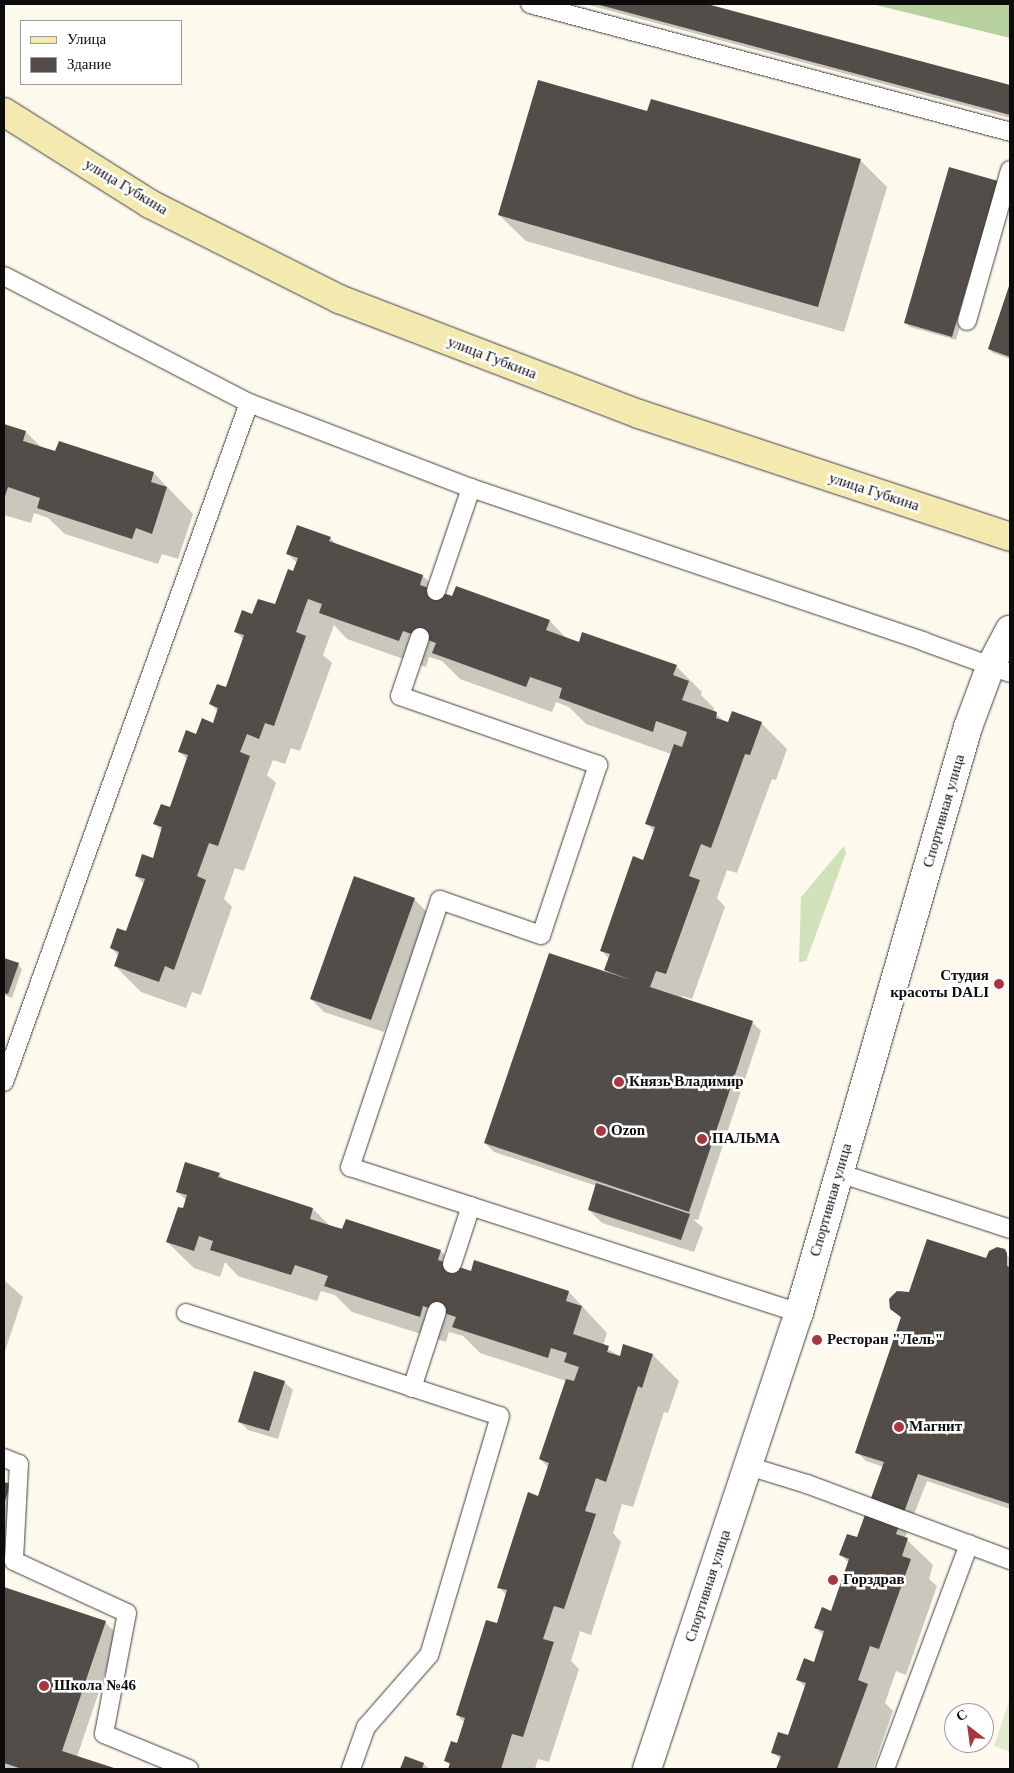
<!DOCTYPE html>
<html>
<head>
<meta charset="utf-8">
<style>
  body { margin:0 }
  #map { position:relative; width:1014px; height:1773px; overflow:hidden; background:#fdf9ed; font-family:"Times New Roman",serif }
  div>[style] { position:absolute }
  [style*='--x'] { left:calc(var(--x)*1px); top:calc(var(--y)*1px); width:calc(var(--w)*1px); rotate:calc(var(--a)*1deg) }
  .green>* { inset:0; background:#d1e2bb }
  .forest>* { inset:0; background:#b6d19d }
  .pitch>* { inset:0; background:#e1ebcc }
  .shadow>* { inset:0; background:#0003 }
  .building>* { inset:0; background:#534d4a }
  .roads { filter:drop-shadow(0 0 1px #3f3f3f) drop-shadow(0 0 1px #3f3f3f) }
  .service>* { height:18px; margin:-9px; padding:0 9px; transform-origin:9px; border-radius:9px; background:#fff }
  .tertiary>* { height:28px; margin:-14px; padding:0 14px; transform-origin:14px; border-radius:14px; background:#fff }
  .secondary>* { height:28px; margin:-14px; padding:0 14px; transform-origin:14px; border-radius:14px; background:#f4eab0 }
  .dots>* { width:14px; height:14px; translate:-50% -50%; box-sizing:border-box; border:2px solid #fff; border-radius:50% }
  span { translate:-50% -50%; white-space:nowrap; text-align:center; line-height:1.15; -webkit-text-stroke:5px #fff; paint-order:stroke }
  .street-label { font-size:15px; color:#0c0c0c }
  .poi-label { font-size:15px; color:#0c0c0c; font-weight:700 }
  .right { translate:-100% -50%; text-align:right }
  .left { translate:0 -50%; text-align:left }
  .frame { position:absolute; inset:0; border:5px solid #0c0c0c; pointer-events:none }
  .legend { position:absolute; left:20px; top:20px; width:162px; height:65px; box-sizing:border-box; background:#fff; border:1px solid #9e9e9e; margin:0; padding:6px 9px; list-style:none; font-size:15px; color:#0c0c0c }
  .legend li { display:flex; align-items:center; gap:10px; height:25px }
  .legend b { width:25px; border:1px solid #9e9e9e }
  .north { position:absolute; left:944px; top:1703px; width:50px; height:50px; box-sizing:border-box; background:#fff; border:1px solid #9e9e9e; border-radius:50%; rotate:330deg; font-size:14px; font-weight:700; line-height:20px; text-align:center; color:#0c0c0c }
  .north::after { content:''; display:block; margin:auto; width:18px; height:22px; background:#a93640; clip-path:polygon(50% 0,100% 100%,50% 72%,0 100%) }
</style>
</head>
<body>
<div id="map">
  <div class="green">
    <i style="clip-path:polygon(844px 846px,846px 853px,806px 961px,799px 962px,801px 897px)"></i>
  </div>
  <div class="forest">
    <i style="clip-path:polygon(872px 4px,1010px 4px,1010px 38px)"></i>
  </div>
  <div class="pitch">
    <i style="clip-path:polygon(1010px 1698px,1010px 1752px,994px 1746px)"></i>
  </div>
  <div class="shadow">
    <i style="clip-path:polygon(585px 4px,702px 4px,1010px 86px,1010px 118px)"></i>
    <i style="clip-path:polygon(860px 160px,887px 187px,844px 332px,526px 241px,499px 215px)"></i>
    <i style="clip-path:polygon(1001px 186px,956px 340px,910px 327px,905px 323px)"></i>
    <i style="clip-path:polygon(1010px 286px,1010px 359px,993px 353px,989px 349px)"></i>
    <i style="clip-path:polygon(4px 425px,26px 432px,42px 448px,154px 473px,193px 514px,178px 559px,162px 554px,158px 564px,65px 534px,48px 518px,34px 513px,31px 523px,4px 515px)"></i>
    <i style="clip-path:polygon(330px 538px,338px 546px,423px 576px,441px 594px,453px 598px,456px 588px,550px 621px,567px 639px,676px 666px,702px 692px,701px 695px,714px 708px,713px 712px,727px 723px,761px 723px,787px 749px,776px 780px,772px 779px,737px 873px,727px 870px,717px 898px,725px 907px,692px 999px,682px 996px,681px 998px,752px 1022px,761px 1031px,698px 1220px,693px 1219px,703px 1228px,694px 1252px,602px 1223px,589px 1210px,597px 1186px,494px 1152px,485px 1143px,610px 975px,605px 970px,609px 959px,601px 950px,644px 861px,654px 831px,646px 823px,671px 754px,586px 724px,569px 707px,556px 702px,552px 712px,460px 679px,442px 661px,429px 657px,426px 667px,347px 639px,334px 625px,323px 655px,332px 663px,300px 751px,291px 748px,285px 764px,273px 760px,267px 775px,276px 783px,244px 871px,235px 868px,224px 899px,232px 907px,201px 995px,192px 992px,186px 1008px,141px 992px,115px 966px,119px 956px,111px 948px,127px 933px,144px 884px,136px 876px,154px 860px,162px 831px,155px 824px,171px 809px,188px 760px,180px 752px,197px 735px,214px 724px,218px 712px,211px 704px,226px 689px,244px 640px,235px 631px,253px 615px,276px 606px,297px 563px,288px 554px)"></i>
    <i style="clip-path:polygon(414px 899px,427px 912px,384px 1032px,324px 1012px,311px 999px)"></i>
    <i style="clip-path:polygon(4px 959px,18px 964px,22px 969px,12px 998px,4px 995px)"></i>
    <i style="clip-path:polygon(219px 1174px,226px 1181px,313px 1209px,330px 1226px,441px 1251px,457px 1267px,471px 1272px,569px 1292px,607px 1333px,603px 1346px,621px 1357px,653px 1355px,679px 1381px,668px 1413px,664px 1412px,633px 1507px,622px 1504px,613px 1533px,621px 1542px,591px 1635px,580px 1631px,571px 1661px,579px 1669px,549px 1762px,538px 1759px,535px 1769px,449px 1769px,450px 1765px,445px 1761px,458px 1745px,465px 1723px,457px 1715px,498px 1625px,507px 1596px,499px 1587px,539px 1497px,549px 1468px,540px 1459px,566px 1381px,480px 1353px,463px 1336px,449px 1332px,446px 1342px,352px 1312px,335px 1295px,321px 1291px,317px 1301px,238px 1276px,225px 1262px,220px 1277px,194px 1268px,167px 1242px,187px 1201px,177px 1192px)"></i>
    <i style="clip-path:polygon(1001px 1249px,1010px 1258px,1010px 1509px,927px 1481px,905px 1538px,933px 1565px,929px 1579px,937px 1586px,906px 1675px,896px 1671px,885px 1703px,893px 1711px,873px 1769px,777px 1769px,781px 1760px,773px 1752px,789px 1737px,805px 1687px,798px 1680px,814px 1663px,824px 1636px,816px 1628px,832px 1612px,849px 1563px,841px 1555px,858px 1539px,884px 1467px,866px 1461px,857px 1452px,902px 1319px,891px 1309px,890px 1299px,892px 1295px,901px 1291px,910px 1293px,987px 1260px)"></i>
    <i style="clip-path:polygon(4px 1280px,23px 1297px,4px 1354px)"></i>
    <i style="clip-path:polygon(284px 1382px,293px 1390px,278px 1439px,248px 1430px,239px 1421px)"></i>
    <i style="clip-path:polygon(4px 1484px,10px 1486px,23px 1498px,4px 1556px)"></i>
    <i style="clip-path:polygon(4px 1588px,105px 1622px,118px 1635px,77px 1757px,115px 1769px,4px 1769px)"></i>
    <i style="clip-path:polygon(406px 1757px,424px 1764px,429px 1769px,402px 1769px)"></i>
  </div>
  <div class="building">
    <i style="clip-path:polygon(596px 4px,707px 4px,1010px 85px,1010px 115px)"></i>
    <i style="clip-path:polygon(538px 80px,647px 111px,651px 99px,861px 159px,818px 307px,498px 215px)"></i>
    <i style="clip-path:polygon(949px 167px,998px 181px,952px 337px,904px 323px)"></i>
    <i style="clip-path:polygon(1010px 283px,1010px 357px,988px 349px)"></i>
    <i style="clip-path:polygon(4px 424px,26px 431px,23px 441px,55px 451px,59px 441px,154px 472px,151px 482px,167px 487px,152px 534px,136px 528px,132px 539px,37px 508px,40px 498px,8px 487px,4px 499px)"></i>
    <i style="clip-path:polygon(297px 525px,331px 537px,329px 541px,423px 575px,420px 585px,452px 596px,456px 586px,550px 620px,546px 630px,579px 642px,582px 632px,677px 665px,673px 675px,689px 681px,682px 700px,717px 712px,716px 718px,728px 722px,732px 711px,762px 722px,750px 755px,745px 754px,711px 848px,701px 844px,689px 876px,700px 880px,666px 974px,656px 971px,650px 987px,753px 1021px,689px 1212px,484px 1143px,549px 953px,631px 980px,604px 970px,610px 954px,600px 951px,633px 856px,643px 860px,655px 827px,645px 824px,674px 744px,682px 747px,687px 732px,656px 721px,653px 732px,559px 698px,562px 688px,530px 677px,526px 687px,432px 653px,436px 643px,420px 637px,403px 631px,399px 641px,319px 613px,322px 604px,308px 599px,296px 632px,306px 636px,274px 726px,265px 723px,259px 739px,247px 734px,240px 752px,250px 756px,218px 846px,209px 843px,197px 876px,206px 880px,174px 970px,165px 966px,159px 982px,114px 966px,119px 952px,110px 948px,117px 928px,126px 931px,145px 879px,135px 876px,142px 854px,153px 858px,162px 827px,153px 824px,161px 804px,170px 807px,188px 755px,178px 752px,186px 730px,196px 734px,202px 718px,213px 723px,218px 708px,209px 704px,217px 684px,226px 687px,244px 635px,234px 632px,242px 610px,252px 614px,258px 599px,275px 604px,288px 569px,293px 571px,298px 558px,286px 554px)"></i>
    <i style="clip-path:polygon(354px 876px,415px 898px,371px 1020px,310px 999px)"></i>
    <i style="clip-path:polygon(4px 958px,19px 963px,8px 994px,4px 993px)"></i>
    <i style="clip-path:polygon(185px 1162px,220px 1173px,218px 1177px,313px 1208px,310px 1219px,342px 1229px,346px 1219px,441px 1250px,438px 1260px,471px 1271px,474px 1260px,569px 1291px,566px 1301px,582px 1306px,573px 1334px,609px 1346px,607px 1352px,620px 1356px,623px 1344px,653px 1354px,642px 1388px,638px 1386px,606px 1482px,596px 1478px,585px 1511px,596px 1514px,564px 1609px,554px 1606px,543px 1639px,554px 1642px,523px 1737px,512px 1734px,501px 1769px,448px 1769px,450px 1763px,444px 1761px,451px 1741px,457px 1743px,465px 1718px,456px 1715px,486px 1620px,497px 1623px,507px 1590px,497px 1588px,528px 1492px,538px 1496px,549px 1463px,539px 1459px,566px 1379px,574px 1381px,579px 1367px,564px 1362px,567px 1353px,551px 1348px,548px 1358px,452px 1327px,456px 1317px,423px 1306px,420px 1317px,324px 1286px,328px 1276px,295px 1265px,291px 1275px,210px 1250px,213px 1241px,199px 1236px,194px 1251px,166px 1242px,178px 1207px,183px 1208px,187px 1195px,176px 1192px)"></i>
    <i style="clip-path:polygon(596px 1183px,690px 1214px,681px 1240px,588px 1210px)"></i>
    <i style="clip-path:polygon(927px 1239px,986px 1258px,989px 1251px,997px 1247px,1005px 1249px,1007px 1253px,1007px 1266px,1010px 1267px,1010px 1504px,918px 1474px,896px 1534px,908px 1538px,902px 1556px,911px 1559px,879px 1649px,870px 1646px,858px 1680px,868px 1684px,837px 1769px,776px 1769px,781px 1756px,771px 1753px,778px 1732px,788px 1735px,806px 1683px,796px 1680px,804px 1658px,814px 1662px,824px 1631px,814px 1628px,822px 1607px,831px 1611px,849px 1559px,839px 1555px,847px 1534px,857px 1537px,884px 1462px,855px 1453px,901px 1317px,890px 1309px,889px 1299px,897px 1291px,909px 1292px)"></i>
    <i style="clip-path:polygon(254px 1371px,285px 1381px,269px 1431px,238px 1422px)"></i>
    <i style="clip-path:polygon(4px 1482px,11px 1484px,4px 1504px)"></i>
    <i style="clip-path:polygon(4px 1587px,106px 1621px,62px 1751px,117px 1769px,22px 1769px,4px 1763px)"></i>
    <i style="clip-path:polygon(405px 1756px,424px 1763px,422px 1769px,400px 1769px)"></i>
  </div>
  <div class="roads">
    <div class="service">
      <i style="--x:530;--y:4;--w:497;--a:14.9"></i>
      <i style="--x:4;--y:276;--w:276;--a:27.4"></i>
      <i style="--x:249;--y:403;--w:238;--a:21"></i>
      <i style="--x:471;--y:488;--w:479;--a:18.7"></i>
      <i style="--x:925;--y:642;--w:90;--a:20"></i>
      <i style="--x:967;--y:321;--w:157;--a:-74.1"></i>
      <i style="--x:436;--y:591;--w:109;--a:-71.2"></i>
      <i style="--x:420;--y:637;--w:62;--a:108.7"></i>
      <i style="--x:400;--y:696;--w:210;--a:19.2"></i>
      <i style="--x:598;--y:765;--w:179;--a:108.5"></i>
      <i style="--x:541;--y:935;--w:107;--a:-160.9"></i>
      <i style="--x:440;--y:900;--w:282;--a:108.6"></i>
      <i style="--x:350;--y:1167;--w:472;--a:18"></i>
      <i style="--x:4;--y:1082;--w:722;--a:-70.16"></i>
      <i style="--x:839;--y:1173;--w:180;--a:18.1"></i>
      <i style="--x:452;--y:1264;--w:61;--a:-71.9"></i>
      <i style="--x:186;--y:1313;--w:330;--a:18.2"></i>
      <i style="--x:500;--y:1416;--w:249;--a:106.5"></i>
      <i style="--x:429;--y:1655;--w:96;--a:131.2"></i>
      <i style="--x:366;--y:1727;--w:45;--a:109.7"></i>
      <i style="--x:412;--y:1388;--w:81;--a:-72"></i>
      <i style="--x:4;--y:1458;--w:16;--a:22"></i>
      <i style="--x:19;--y:1464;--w:97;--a:93"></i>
      <i style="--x:14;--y:1561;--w:124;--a:24.7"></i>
      <i style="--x:127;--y:1613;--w:123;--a:100.8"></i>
      <i style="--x:104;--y:1734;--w:92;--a:22.4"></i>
      <i style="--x:748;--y:1466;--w:62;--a:17"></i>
      <i style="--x:807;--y:1484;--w:217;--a:20.5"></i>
      <i style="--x:885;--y:1769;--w:240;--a:-69.5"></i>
    </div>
    <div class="tertiary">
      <i style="--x:647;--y:1769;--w:481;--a:-71.6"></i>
      <i style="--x:799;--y:1313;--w:610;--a:-73.91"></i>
      <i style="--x:968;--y:727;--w:66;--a:-69.6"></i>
      <i style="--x:991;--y:665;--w:40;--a:-62"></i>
    </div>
    <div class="secondary">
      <i style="--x:4;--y:112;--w:173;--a:32.2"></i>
      <i style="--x:150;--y:204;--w:212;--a:26.7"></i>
      <i style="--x:339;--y:299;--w:321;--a:21"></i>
      <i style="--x:639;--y:414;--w:391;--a:18.3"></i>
    </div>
  </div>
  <div class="dots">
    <i style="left:999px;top:984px;background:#a93640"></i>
    <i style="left:619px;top:1082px;background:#a93640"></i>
    <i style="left:601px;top:1131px;background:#a93640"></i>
    <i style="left:702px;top:1139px;background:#a93640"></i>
    <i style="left:817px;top:1340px;background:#a93640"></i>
    <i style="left:899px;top:1427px;background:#a93640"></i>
    <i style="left:833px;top:1580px;background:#a93640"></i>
    <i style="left:44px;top:1686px;background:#a93640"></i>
  </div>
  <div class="street-label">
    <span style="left:126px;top:187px;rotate:31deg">улица Губкина</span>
    <span style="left:492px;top:358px;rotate:21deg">улица Губкина</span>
    <span style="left:874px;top:492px;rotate:18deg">улица Губкина</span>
    <span style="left:944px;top:811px;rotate:-74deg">Спортивная улица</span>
    <span style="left:831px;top:1200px;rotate:-74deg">Спортивная улица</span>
    <span style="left:708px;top:1586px;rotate:-72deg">Спортивная улица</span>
  </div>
  <div class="poi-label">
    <span class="right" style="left:989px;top:984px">Студия<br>красоты DALI</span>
    <span class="left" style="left:629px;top:1082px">Князь Владимир</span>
    <span class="left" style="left:611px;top:1131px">Ozon</span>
    <span class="left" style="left:712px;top:1139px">ПАЛЬМА</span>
    <span class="left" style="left:827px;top:1340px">Ресторан "Лель"</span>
    <span class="left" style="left:909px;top:1427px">Магнит</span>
    <span class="left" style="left:843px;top:1580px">Горздрав</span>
    <span class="left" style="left:54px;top:1686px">Школа №46</span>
  </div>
  <div class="frame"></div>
  <ul class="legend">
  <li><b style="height:6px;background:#f4eab0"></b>Улица</li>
  <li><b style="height:14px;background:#534d4a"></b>Здание</li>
  </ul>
  <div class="north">С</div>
</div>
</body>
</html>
